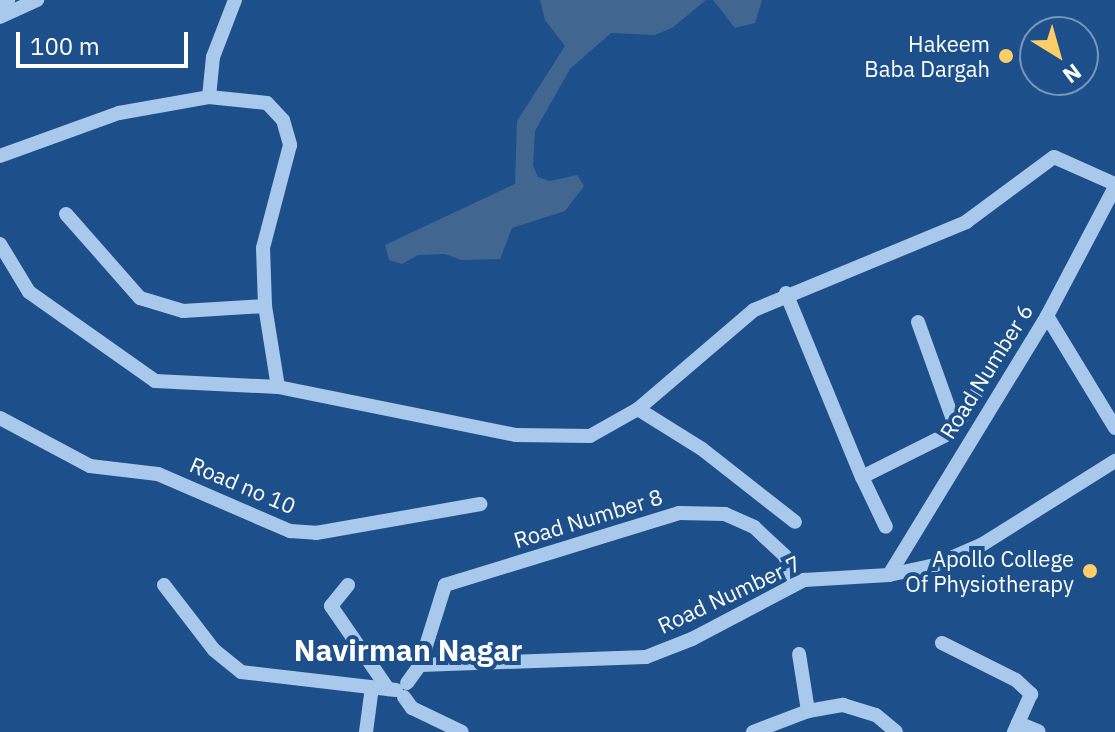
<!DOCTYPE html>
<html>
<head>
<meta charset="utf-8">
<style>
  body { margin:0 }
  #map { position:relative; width:1115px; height:732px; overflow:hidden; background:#1d508b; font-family:"IBM Plex Sans",sans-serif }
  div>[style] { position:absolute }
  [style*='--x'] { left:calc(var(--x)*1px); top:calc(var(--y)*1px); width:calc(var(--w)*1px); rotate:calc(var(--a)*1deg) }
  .water>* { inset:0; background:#416690 }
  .minor>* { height:14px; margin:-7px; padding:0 7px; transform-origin:7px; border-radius:7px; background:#a9c9ec }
  .dots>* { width:22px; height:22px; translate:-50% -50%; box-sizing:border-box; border:4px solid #1d508b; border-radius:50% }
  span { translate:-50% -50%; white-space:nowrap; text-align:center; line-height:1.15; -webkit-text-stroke:8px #1d508b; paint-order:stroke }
  .poi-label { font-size:22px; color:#fff }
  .right { translate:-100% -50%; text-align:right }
  .street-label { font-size:22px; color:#fff }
  .district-label { font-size:30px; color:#fff; font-weight:700 }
  .north { position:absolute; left:1019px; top:16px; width:80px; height:80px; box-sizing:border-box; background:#1d508b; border:2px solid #7796b9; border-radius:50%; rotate:143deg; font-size:22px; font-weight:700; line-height:32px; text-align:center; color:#fff }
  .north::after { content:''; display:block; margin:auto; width:28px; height:36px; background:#fccd68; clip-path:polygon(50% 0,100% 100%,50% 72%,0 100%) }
  .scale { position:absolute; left:16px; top:32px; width:172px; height:36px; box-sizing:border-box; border:4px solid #fff; border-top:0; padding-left:10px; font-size:24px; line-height:28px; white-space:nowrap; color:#fff; -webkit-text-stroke:6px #1d508b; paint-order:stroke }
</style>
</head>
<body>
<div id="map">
  <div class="water">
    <i style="clip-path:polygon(540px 0,706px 0,672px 28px,655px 35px,611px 33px,570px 69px,535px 131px,533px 166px,538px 177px,550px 181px,577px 175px,584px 186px,565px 211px,512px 228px,500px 259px,461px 260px,445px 254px,418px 255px,402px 264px,389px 260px,385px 245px,515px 184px,517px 121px,565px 46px,545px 20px)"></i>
    <i style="clip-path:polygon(713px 0,762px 0,755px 23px,735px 28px)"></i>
  </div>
  <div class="minor">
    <i style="--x:0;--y:7;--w:11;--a:-41"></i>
    <i style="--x:0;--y:17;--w:41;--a:-24.7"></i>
    <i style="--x:209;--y:97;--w:58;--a:5.9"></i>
    <i style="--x:267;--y:103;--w:23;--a:47"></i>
    <i style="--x:283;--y:120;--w:26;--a:74"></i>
    <i style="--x:290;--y:145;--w:106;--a:104.7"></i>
    <i style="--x:263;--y:248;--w:58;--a:88"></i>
    <i style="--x:265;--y:306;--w:82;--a:80.9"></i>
    <i style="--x:0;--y:156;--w:127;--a:-19.9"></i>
    <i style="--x:119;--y:113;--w:91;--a:-10.1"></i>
    <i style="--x:209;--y:97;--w:40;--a:-84.3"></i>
    <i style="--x:213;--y:57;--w:61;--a:-68.9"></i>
    <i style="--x:66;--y:214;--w:112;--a:48.6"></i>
    <i style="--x:140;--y:298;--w:45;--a:16.8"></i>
    <i style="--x:183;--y:311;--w:82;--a:-3.5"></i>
    <i style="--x:0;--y:244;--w:56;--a:58.9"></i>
    <i style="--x:29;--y:292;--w:154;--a:35.2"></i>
    <i style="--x:155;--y:381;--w:123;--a:2.8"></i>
    <i style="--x:278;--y:387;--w:243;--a:11.4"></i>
    <i style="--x:516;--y:435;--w:74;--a:0.8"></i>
    <i style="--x:590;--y:436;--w:55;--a:-29.4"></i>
    <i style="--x:638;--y:409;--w:153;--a:-40.5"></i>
    <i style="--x:754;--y:310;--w:230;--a:-22.5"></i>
    <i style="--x:966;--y:222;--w:109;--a:-36.5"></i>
    <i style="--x:1054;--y:157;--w:67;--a:23.9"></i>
    <i style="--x:786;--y:293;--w:199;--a:67.6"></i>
    <i style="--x:862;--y:477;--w:103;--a:-26.6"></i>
    <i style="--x:954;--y:431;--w:116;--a:-59.5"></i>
    <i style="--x:1047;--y:316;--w:131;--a:58.7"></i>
    <i style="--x:918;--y:322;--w:113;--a:70.3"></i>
    <i style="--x:638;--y:409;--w:75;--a:32"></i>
    <i style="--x:702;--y:449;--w:118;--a:38.1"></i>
    <i style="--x:0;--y:418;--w:102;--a:28.1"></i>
    <i style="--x:90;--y:466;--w:68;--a:6.7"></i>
    <i style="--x:158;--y:474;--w:144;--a:23.4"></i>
    <i style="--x:290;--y:531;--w:26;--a:4"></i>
    <i style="--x:316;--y:533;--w:167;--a:-10"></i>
    <i style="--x:862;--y:477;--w:55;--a:64.4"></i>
    <i style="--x:889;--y:575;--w:303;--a:-58.6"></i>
    <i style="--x:1047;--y:316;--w:146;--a:-62.2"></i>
    <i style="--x:164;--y:585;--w:82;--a:52.4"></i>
    <i style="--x:214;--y:650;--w:35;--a:39"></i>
    <i style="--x:241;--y:672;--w:156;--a:6.6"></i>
    <i style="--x:348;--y:585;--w:27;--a:129"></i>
    <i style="--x:331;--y:606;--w:101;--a:55.5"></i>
    <i style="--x:942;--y:643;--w:83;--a:26.6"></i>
    <i style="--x:1016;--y:680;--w:21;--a:43"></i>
    <i style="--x:1031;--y:694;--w:42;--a:114.1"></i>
    <i style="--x:799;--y:654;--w:58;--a:81"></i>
    <i style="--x:420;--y:665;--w:84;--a:-72.6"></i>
    <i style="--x:445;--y:585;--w:245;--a:-17.1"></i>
    <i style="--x:679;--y:513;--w:46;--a:1.2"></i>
    <i style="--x:725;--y:514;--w:32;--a:24"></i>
    <i style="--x:754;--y:527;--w:42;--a:43.1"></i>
    <i style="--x:785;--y:556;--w:29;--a:72"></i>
    <i style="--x:407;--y:683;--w:22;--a:-54"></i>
    <i style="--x:420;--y:665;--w:226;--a:-2"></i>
    <i style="--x:646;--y:657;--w:49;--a:-21.4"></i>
    <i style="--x:692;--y:639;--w:127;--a:-27.8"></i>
    <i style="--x:804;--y:580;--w:85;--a:-3.4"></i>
    <i style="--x:889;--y:575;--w:47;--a:-12.3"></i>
    <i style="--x:935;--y:565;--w:52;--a:-23.6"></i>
    <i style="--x:983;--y:544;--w:156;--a:-32.2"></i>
    <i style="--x:404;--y:697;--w:14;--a:54"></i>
    <i style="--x:412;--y:708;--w:55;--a:25.6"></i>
    <i style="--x:1018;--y:723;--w:22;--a:22"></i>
    <i style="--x:366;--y:732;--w:45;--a:-82.4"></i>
    <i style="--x:753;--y:732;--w:59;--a:-20.9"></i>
    <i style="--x:808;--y:711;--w:36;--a:-10"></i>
    <i style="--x:843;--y:705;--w:34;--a:17"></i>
    <i style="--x:876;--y:715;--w:26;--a:40"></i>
  </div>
  <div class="dots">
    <i style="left:1006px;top:56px;background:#fccd68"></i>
    <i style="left:1090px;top:571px;background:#fccd68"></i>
  </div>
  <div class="poi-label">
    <span class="right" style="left:990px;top:56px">Hakeem<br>Baba Dargah</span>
    <span class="right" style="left:1074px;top:571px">Apollo College<br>Of Physiotherapy</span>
  </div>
  <div class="street-label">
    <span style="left:986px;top:371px;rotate:-58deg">Road Number 6</span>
    <span style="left:243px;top:485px;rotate:23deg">Road no 10</span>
    <span style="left:588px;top:518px;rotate:-17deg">Road Number 8</span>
    <span style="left:729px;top:594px;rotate:-25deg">Road Number 7</span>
  </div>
  <div class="district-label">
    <span style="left:408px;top:650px">Navirman Nagar</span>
  </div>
  <div class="north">N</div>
  <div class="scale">100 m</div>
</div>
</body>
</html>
